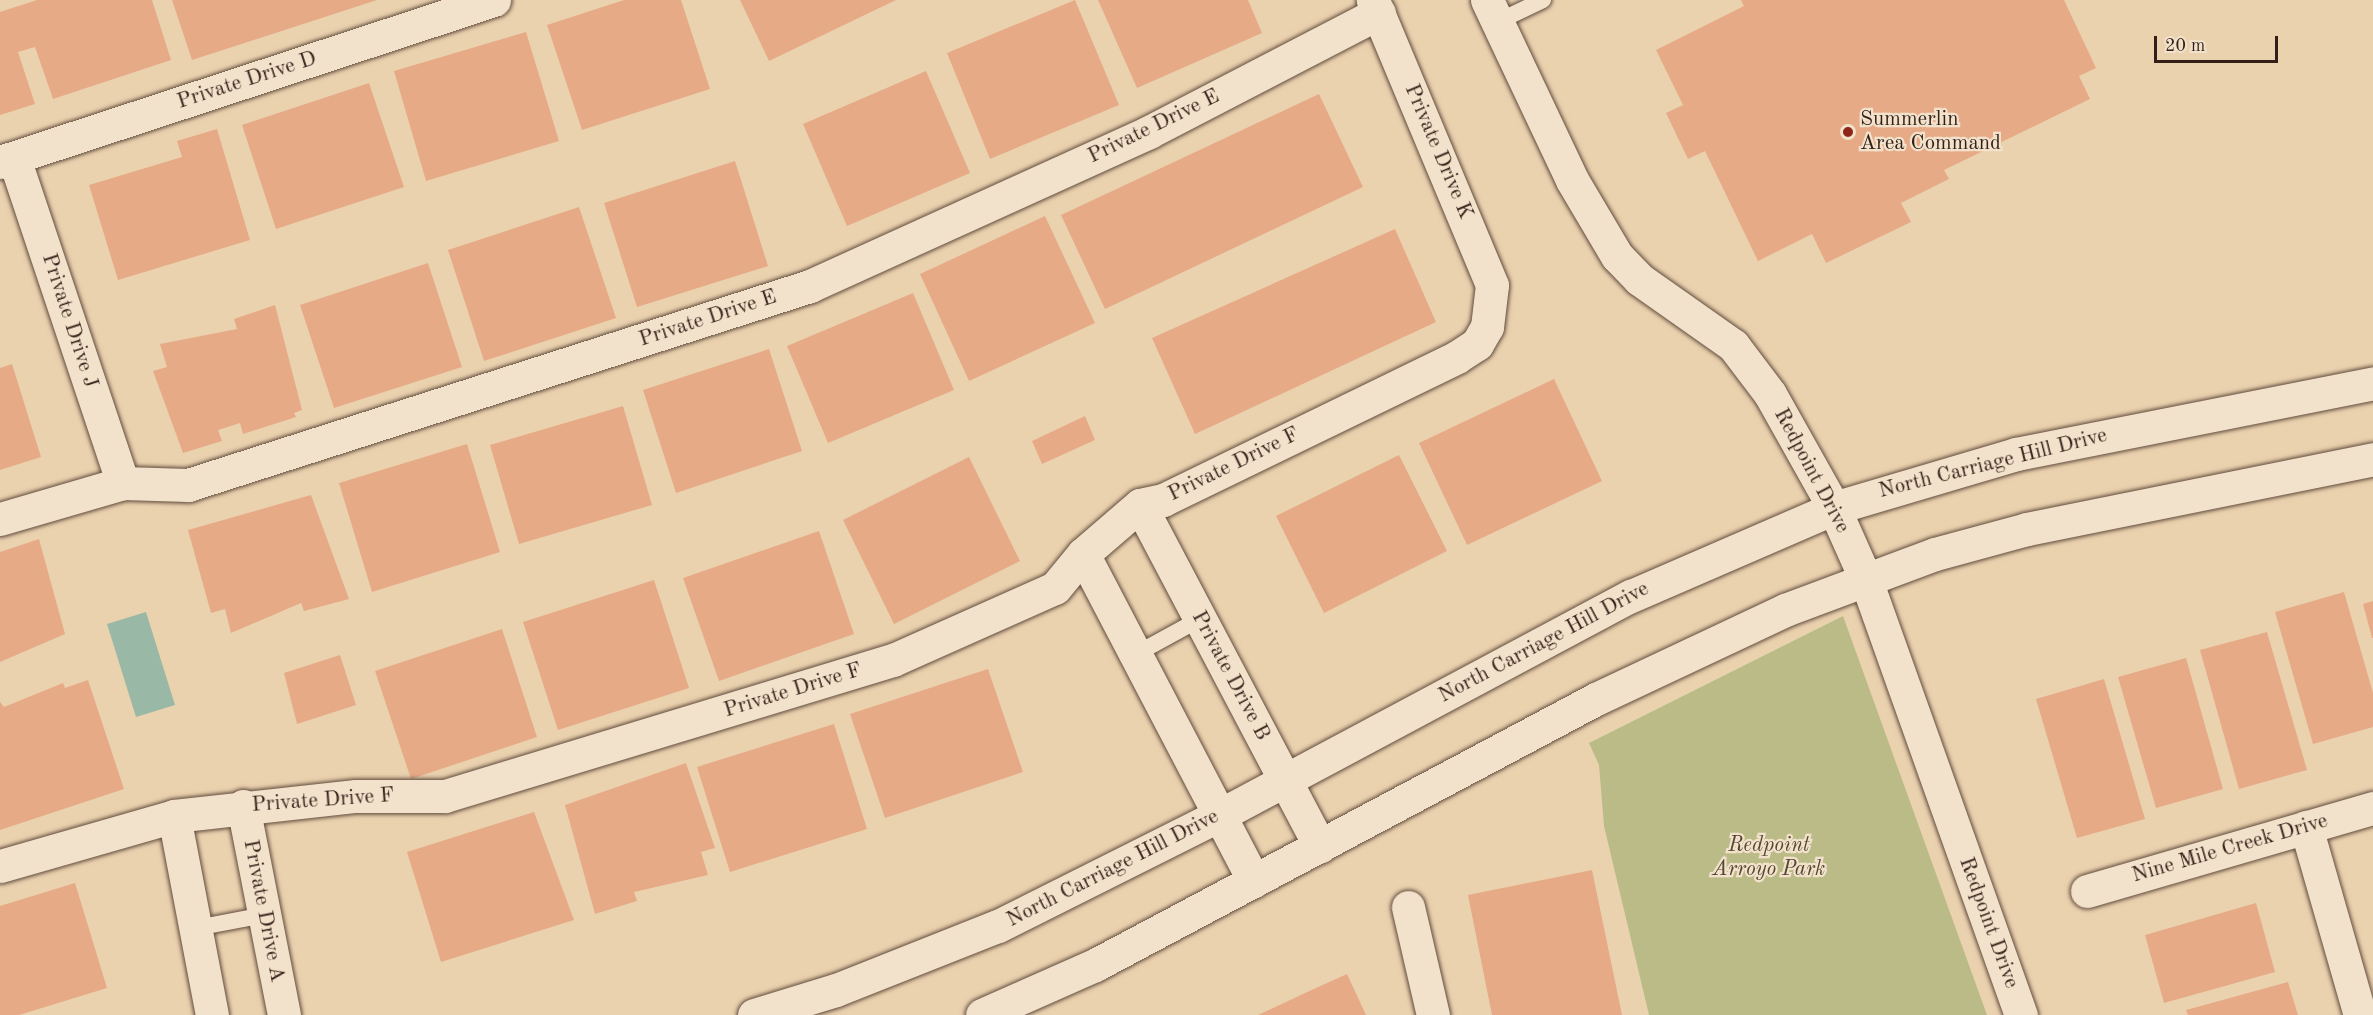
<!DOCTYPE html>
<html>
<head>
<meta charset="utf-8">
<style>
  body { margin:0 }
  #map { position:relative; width:2373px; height:1015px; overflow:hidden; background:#ebd2af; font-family:"Old Standard TT",serif }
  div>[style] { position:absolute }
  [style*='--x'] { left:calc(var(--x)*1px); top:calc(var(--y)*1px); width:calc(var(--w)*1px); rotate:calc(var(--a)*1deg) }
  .green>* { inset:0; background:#bb8 }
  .water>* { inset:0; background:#99b8a5 }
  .building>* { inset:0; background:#e6aa87 }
  .roads { filter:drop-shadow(0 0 2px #614c3d) drop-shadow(0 0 2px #614c3d) }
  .service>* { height:16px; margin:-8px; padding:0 8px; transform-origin:8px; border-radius:8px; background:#f2e2cb }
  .minor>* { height:33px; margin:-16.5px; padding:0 16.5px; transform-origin:16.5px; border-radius:16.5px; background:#f2e2cb }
  .tertiary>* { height:33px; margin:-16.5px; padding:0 16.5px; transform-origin:16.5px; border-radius:16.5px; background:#f2e2cb }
  .dots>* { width:16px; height:16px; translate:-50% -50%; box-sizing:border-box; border:3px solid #f2e2cb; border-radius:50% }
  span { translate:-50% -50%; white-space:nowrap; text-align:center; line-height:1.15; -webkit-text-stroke:4.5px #f2e2cb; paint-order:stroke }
  .street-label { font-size:21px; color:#331f17 }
  .poi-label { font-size:21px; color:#331f17 }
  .left { translate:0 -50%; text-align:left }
  .park-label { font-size:21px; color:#554633; font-style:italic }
  .scale { position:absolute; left:2154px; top:36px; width:124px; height:27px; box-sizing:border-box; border:3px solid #331f17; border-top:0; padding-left:8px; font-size:18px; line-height:21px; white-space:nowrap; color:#331f17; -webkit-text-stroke:4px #f2e2cb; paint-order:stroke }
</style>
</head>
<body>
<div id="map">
  <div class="green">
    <i style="clip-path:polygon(1843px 616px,1987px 1015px,1649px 1015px,1604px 826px,1599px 765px,1589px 743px)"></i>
  </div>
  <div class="water">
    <i style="clip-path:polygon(146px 612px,175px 705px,136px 717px,107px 624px)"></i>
  </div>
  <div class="building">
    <i style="clip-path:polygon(37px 0,152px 0,171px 60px,53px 99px,35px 47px,18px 52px,35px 104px,0 115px,0 12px)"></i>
    <i style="clip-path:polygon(172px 0,377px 0,192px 60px)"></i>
    <i style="clip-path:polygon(624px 0,681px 0,710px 89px,582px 130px,547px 25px)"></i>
    <i style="clip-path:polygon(740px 0,896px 0,769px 61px)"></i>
    <i style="clip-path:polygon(1075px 0,1119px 105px,990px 159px,947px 53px)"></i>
    <i style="clip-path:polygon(1098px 0,1248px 0,1262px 33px,1137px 88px)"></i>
    <i style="clip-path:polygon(1741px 0,2064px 0,2096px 68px,2079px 76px,2090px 99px,1944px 170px,1949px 179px,1901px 203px,1911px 222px,1826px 263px,1812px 234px,1758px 261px,1705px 151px,1688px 159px,1666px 113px,1683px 105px,1656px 50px,1744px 6px)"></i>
    <i style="clip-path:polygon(526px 32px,559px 141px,426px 181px,394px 71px)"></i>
    <i style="clip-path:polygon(926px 71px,970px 173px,847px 226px,803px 124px)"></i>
    <i style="clip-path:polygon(369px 83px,404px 187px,276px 229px,242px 125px)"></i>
    <i style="clip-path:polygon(1319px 94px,1363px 187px,1105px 309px,1061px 215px)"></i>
    <i style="clip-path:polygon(217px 129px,250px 240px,118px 280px,89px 185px,182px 157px,177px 141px)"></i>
    <i style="clip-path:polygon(735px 161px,768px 266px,637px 307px,604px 203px)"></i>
    <i style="clip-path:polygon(579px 207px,616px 318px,484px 361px,448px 250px)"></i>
    <i style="clip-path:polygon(1045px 216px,1095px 323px,969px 381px,920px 274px)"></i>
    <i style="clip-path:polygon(1395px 229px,1436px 322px,1195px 434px,1152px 338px)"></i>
    <i style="clip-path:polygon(428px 263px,462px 367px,334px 408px,300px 305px)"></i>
    <i style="clip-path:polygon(913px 293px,954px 390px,828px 443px,787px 346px)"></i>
    <i style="clip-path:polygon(275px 305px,302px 410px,294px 413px,296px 417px,243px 434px,240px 423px,218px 430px,222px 441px,183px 453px,153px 371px,167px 367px,160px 344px,237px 329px,234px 319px)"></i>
    <i style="clip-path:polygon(769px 349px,802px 451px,676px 493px,643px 390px)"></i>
    <i style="clip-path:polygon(12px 364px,41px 457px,0 470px,0 368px)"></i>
    <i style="clip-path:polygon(1554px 379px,1602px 481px,1467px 545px,1419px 443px)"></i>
    <i style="clip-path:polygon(623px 406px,652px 505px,519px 544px,490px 445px)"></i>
    <i style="clip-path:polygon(1085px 416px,1095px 440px,1042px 464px,1032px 441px)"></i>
    <i style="clip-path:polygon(467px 444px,500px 552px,372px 592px,339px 483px)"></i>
    <i style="clip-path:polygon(1399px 455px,1447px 551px,1324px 613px,1276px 516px)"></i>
    <i style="clip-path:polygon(969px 457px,1020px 561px,894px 624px,843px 520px)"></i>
    <i style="clip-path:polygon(311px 495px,349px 599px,304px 611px,301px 603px,231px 633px,225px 609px,211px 613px,188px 530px)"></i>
    <i style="clip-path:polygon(819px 531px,854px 634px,719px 681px,683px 578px)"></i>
    <i style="clip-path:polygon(39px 539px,65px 634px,0 662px,0 552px)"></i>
    <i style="clip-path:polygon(654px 580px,689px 688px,558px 730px,523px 622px)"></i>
    <i style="clip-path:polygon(2344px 592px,2373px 693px,2373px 727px,2313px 744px,2275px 612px)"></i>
    <i style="clip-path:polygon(2373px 601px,2373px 638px,2372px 638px,2363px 604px)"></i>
    <i style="clip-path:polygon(502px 629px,537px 737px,411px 779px,375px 671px)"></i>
    <i style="clip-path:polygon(2267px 632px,2307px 770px,2239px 789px,2200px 650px)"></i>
    <i style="clip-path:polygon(340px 655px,356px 705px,297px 724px,284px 673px)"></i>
    <i style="clip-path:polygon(2186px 658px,2223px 789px,2156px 808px,2118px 677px)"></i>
    <i style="clip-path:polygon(988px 669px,1023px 772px,885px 818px,850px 714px)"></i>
    <i style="clip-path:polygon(2104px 679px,2145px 819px,2077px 838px,2036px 699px)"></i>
    <i style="clip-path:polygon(88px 680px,124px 789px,0 830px,0 702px,4px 707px,63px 683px,65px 688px)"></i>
    <i style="clip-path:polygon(834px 724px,867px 829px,730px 872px,697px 767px)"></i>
    <i style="clip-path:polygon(686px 763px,715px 848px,701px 852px,708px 875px,634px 892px,637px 901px,595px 914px,565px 805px)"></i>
    <i style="clip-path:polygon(534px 812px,574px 920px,441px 962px,407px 852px)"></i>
    <i style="clip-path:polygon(1592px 870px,1622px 1015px,1492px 1015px,1468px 895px)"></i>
    <i style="clip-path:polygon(75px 883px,107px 988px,19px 1015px,0 1015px,0 906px)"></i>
    <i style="clip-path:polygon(2256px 903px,2275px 972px,2164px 1003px,2145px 935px)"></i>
    <i style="clip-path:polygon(1347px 974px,1366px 1015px,1258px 1015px,1305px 993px)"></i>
    <i style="clip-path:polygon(2288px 982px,2298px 1015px,2188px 1015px,2186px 1010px)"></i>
  </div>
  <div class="roads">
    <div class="service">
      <i style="--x:1497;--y:22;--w:51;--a:-25.6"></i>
      <i style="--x:1136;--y:654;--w:73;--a:-28.7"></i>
      <i style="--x:196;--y:928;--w:69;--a:-10.8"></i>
    </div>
    <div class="minor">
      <i style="--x:1487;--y:0;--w:199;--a:64.7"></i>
      <i style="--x:1572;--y:180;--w:88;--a:59.4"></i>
      <i style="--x:1617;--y:256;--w:32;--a:46"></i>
      <i style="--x:1639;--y:279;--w:115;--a:35.1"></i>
      <i style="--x:1733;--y:345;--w:61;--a:52.9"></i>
      <i style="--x:1770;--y:394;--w:131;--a:60.7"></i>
      <i style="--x:14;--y:158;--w:343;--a:71.5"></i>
      <i style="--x:0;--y:162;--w:520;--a:-18.16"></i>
      <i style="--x:1140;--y:505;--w:386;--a:62.2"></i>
      <i style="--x:0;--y:519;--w:128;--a:-16.3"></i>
      <i style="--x:123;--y:483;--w:65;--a:1.8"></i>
      <i style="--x:188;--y:485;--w:653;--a:-17.74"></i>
      <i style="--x:810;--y:286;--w:372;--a:-24.4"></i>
      <i style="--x:1149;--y:132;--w:259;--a:-27.4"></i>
      <i style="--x:1083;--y:554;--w:369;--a:62.4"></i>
      <i style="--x:243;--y:806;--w:213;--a:78.9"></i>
      <i style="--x:174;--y:816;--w:203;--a:79.2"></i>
      <i style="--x:2306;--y:827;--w:196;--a:74"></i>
      <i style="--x:0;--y:866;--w:181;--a:-16"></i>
      <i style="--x:174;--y:816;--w:183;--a:-6.3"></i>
      <i style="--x:356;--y:796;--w:89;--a:0"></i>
      <i style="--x:445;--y:796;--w:468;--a:-16.9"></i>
      <i style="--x:893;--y:660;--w:177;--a:-24"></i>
      <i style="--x:1055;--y:588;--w:44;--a:-50.5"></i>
      <i style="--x:1083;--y:554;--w:75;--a:-40.7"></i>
      <i style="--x:1140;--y:505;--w:24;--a:-12"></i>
      <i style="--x:1163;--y:500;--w:327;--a:-25.9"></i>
      <i style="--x:1457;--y:357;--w:24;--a:-33"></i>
      <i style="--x:1477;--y:344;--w:20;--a:-60"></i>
      <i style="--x:1487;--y:327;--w:42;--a:-83.2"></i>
      <i style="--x:1492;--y:285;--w:309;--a:-112.7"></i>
      <i style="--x:2087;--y:891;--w:298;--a:-16.2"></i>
      <i style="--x:1408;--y:907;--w:111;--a:77"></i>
    </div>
    <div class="tertiary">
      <i style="--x:1834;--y:508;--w:79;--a:66"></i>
      <i style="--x:1866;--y:580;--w:462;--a:70.4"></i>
      <i style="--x:754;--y:1015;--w:86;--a:-17"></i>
      <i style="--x:836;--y:990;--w:174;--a:-21.6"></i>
      <i style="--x:998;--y:926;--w:248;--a:-26.6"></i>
      <i style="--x:1220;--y:815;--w:466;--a:-28.1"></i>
      <i style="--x:1631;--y:596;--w:221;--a:-23.4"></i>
      <i style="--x:1834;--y:508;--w:190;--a:-16.5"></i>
      <i style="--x:2016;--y:454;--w:364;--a:-11.2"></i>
      <i style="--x:982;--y:1015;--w:124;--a:-23.9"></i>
      <i style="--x:1095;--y:965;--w:567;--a:-27.97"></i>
      <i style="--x:1596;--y:699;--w:209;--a:-25.2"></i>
      <i style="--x:1785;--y:610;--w:160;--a:-20.5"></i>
      <i style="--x:1935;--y:554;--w:95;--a:-15.2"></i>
      <i style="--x:2027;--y:529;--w:353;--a:-11.4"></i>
    </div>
  </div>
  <div class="dots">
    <i style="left:1848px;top:132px;background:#8f2418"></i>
  </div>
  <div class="street-label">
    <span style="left:247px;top:81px;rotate:-18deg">Private Drive D</span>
    <span style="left:1154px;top:127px;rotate:-26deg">Private Drive E</span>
    <span style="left:1438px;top:152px;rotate:67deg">Private Drive K</span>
    <span style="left:708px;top:319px;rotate:-18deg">Private Drive E</span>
    <span style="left:69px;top:321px;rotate:72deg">Private Drive J</span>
    <span style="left:1993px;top:464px;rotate:-14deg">North Carriage Hill Drive</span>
    <span style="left:1234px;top:465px;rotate:-26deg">Private Drive F</span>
    <span style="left:1811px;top:471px;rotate:62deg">Redpoint Drive</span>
    <span style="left:1544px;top:643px;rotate:-28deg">North Carriage Hill Drive</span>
    <span style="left:1230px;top:676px;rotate:62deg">Private Drive B</span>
    <span style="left:793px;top:691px;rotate:-17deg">Private Drive F</span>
    <span style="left:323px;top:801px;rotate:-4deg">Private Drive F</span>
    <span style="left:2230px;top:849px;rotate:-16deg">Nine Mile Creek Drive</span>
    <span style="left:1113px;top:869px;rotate:-27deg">North Carriage Hill Drive</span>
    <span style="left:263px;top:911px;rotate:79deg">Private Drive A</span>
    <span style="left:1988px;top:923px;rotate:70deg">Redpoint Drive</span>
  </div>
  <div class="poi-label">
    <span class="left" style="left:1860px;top:132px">Summerlin<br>Area Command</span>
  </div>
  <div class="park-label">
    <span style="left:1769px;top:858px">Redpoint<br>Arroyo Park</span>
  </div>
  <div class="scale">20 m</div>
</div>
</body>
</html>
